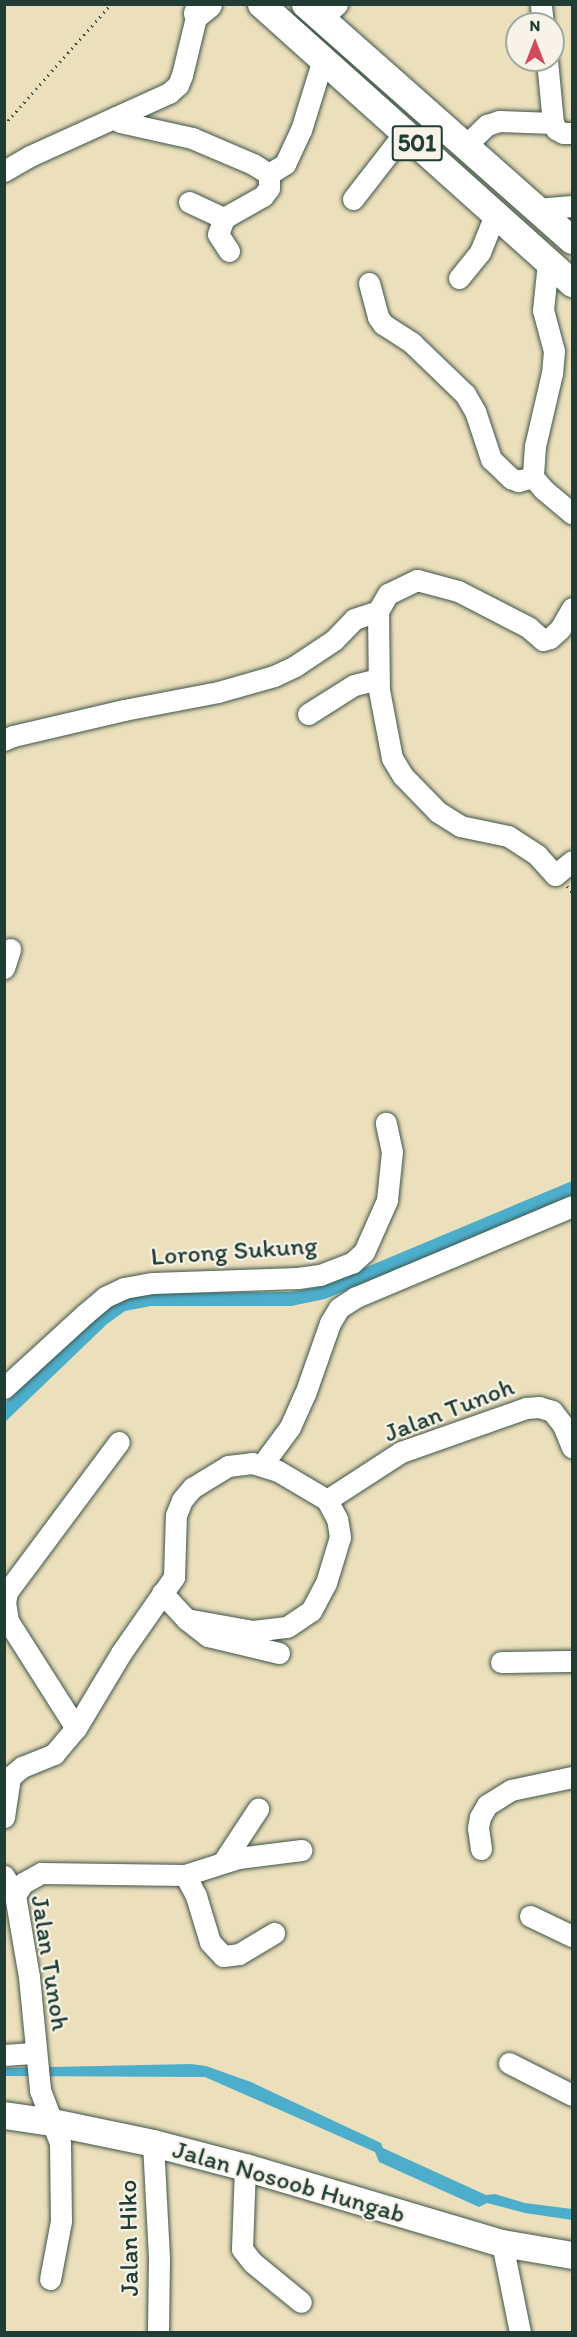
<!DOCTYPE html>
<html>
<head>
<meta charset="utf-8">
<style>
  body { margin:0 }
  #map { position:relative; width:577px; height:2337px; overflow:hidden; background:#ecdfbc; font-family:Itim,sans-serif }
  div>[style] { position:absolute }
  .water>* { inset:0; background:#4daecc }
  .path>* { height:3px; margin-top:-1.5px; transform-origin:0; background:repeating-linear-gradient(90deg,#3e5548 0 1.5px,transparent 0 6px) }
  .roads { filter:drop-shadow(0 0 2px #3e5548) drop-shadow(0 0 2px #3e5548) }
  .minor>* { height:21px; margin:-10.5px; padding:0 10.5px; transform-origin:10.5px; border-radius:10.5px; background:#fff }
  .major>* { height:27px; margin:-13.5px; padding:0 13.5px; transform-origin:13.5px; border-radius:13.5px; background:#fff }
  span { translate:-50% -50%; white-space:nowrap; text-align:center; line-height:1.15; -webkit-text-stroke:4.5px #f7f3e8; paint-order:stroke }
  .shield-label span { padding:2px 4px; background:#f7f3e8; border:2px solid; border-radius:4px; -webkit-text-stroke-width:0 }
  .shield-label { font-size:24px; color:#1f3d34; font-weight:700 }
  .street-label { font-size:26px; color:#1f3d34 }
  .frame { position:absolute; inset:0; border:6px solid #1f3d34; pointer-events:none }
  .north { position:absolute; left:505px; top:12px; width:60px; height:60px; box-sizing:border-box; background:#f7f3e8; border:2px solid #a1aaa0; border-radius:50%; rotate:0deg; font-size:16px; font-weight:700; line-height:24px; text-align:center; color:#1f3d34 }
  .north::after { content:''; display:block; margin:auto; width:21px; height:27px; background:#d1495b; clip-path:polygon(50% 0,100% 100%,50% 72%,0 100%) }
</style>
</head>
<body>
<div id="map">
  <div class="water">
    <div style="clip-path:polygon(572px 1181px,572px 1197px,325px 1299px,291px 1306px,151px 1306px,125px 1311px,107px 1324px,5px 1422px,5px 1403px,97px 1316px,121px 1298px,152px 1293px,290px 1292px,319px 1287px)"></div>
    <div style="clip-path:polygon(191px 2064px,206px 2066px,251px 2082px,381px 2143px,383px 2148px,486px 2195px,495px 2194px,525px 2203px,572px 2209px,572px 2220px,525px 2213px,487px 2203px,479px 2207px,379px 2162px,375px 2152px,205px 2077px,5px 2076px,4px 2068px)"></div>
  </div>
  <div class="path">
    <div style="left:4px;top:125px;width:162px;rotate:-48.5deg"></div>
    <div style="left:567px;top:886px;width:8px;rotate:50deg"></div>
  </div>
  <div class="roads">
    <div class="minor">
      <div style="left:541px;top:6px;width:18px;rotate:84deg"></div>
      <div style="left:321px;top:19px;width:22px;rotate:-43deg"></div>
      <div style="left:547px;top:60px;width:63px;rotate:84.6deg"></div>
      <div style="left:116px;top:117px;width:6px;rotate:51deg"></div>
      <div style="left:120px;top:122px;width:74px;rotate:12.5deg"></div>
      <div style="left:192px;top:138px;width:66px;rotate:23.1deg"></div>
      <div style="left:253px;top:164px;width:19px;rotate:32deg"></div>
      <div style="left:269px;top:174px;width:19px;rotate:-32deg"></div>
      <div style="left:285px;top:164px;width:38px;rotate:-65deg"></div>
      <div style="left:301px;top:130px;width:74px;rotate:-72.8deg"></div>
      <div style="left:466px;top:145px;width:29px;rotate:-44deg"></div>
      <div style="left:487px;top:125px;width:13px;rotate:-18deg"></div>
      <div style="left:499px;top:121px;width:54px;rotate:2.1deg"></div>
      <div style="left:553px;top:123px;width:7px;rotate:63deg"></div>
      <div style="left:556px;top:129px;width:8px;rotate:30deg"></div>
      <div style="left:563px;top:133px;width:9px"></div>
      <div style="left:4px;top:171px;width:30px;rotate:-30deg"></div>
      <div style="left:30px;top:156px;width:153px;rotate:-24.4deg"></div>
      <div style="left:169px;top:93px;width:12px;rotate:-42deg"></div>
      <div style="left:178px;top:85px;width:11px;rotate:-68deg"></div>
      <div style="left:182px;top:75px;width:64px;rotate:-76.4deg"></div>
      <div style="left:353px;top:199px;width:85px;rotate:-52.2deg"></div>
      <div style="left:189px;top:202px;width:38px;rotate:25deg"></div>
      <div style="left:537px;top:209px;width:35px;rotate:-5deg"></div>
      <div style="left:229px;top:251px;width:20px;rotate:-123deg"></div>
      <div style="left:218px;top:234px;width:17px;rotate:-69deg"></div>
      <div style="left:224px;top:218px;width:45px;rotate:-29.4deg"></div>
      <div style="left:263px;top:196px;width:10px;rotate:-53deg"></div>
      <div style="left:269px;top:188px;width:14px;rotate:-90deg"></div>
      <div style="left:548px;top:262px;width:48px;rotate:95.9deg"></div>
      <div style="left:543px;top:310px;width:42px;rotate:75deg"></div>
      <div style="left:554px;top:351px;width:22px;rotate:95deg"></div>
      <div style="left:552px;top:373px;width:75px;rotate:103.1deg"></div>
      <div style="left:535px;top:446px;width:31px;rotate:94deg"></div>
      <div style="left:533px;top:477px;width:16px;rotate:50deg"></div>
      <div style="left:543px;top:489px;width:38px;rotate:40deg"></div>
      <div style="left:459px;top:278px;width:33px;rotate:-51deg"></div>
      <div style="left:480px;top:252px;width:40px;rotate:-68deg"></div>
      <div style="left:369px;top:283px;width:35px;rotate:75deg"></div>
      <div style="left:378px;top:317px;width:9px;rotate:54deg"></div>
      <div style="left:383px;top:324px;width:35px;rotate:33deg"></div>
      <div style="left:412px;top:343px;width:74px;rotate:43.9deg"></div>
      <div style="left:465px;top:394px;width:20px;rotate:60deg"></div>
      <div style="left:475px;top:411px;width:51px;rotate:71.6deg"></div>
      <div style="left:491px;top:459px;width:28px;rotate:44deg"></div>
      <div style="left:511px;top:478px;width:8px;rotate:23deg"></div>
      <div style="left:518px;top:481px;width:16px;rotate:-15deg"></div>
      <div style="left:378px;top:611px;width:79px;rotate:89.3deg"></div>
      <div style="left:379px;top:690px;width:69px;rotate:79.2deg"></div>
      <div style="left:392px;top:758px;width:21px;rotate:59deg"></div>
      <div style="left:403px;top:776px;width:50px;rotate:45.8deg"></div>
      <div style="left:438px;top:812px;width:26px;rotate:32deg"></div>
      <div style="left:460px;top:826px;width:49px;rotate:11.8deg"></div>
      <div style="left:508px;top:836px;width:35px;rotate:33deg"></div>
      <div style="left:537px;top:855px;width:27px;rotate:48deg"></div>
      <div style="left:555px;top:875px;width:22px;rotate:-39deg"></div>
      <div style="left:308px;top:714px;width:54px;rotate:-32.2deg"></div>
      <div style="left:354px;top:685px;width:25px;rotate:-14deg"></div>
      <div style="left:4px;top:740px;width:10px;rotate:-24deg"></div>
      <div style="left:13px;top:736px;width:114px;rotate:-13.2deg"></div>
      <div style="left:124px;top:710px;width:96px;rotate:-10.8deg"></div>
      <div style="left:218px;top:692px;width:58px;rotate:-15.9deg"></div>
      <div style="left:274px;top:676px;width:23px;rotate:-25deg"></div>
      <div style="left:295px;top:666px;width:47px;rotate:-33.7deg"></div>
      <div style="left:334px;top:640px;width:29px;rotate:-46deg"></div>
      <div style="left:354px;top:619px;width:25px;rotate:-18deg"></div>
      <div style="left:378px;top:611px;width:20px;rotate:-60deg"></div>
      <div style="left:388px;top:594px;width:32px;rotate:-26deg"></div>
      <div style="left:417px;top:580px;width:42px;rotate:15deg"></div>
      <div style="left:458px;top:591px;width:79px;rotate:27.2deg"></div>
      <div style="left:528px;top:627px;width:20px;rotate:41deg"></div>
      <div style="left:543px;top:640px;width:7px;rotate:-16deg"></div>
      <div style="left:550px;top:638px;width:13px;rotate:-42deg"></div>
      <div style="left:560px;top:629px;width:24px;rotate:-60deg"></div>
      <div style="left:4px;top:968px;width:20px;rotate:-72deg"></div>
      <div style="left:4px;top:1388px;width:110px;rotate:-42.4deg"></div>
      <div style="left:85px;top:1314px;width:26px;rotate:-40deg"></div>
      <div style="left:105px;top:1297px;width:21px;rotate:-25deg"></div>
      <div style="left:124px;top:1288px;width:29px;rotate:-10deg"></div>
      <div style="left:153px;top:1283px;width:145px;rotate:-2deg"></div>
      <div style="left:298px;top:1278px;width:22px;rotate:-8deg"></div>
      <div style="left:320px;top:1275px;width:34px;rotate:-21deg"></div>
      <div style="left:352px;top:1263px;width:16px;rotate:-43deg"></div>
      <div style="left:364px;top:1252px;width:57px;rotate:-66.1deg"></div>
      <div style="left:387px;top:1200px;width:48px;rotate:-84.1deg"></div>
      <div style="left:392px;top:1152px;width:30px;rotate:-102deg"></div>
      <div style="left:262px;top:1465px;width:47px;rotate:-53.6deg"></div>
      <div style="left:290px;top:1427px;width:36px;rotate:-66deg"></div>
      <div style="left:305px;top:1394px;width:75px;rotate:-70.6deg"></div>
      <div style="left:330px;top:1323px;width:17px;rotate:-59deg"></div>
      <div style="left:339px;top:1308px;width:20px;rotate:-33deg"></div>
      <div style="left:356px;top:1297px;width:234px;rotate:-22.8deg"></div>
      <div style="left:162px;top:1593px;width:35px;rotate:47deg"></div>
      <div style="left:186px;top:1619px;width:28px;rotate:38deg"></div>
      <div style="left:208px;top:1636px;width:73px;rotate:13.5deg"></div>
      <div style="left:186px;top:1619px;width:68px;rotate:10.2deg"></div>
      <div style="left:253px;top:1631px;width:34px;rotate:-7deg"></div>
      <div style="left:287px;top:1627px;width:29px;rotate:-34deg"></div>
      <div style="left:311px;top:1611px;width:32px;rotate:-62deg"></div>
      <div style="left:326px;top:1583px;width:48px;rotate:-73.1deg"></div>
      <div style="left:340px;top:1537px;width:18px;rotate:-99deg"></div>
      <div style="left:337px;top:1519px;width:21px;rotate:-118deg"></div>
      <div style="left:501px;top:1662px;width:71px;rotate:-0.8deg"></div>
      <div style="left:76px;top:1728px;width:127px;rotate:-122.4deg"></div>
      <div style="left:8px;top:1621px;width:18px;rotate:-99deg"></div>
      <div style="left:5px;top:1603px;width:11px;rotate:-80deg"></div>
      <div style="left:7px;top:1592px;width:187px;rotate:-53.3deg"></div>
      <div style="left:4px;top:1817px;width:40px;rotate:-81.5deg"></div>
      <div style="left:10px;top:1777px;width:16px;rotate:-40deg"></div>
      <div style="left:22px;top:1767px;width:35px;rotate:-22deg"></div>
      <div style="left:54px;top:1754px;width:34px;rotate:-50deg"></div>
      <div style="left:76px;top:1728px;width:87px;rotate:-59deg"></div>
      <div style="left:121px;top:1653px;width:93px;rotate:-55.1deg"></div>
      <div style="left:174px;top:1577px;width:62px;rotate:-88.2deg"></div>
      <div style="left:176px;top:1515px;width:16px;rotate:-68deg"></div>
      <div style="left:182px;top:1500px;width:16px;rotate:-50deg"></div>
      <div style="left:192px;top:1488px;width:42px;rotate:-31.4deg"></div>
      <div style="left:228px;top:1466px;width:24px;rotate:-7deg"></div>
      <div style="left:252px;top:1463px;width:27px;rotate:17deg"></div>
      <div style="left:278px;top:1471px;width:57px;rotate:30.6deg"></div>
      <div style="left:327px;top:1500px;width:88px;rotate:-33deg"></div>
      <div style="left:401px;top:1452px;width:133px;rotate:-19.4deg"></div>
      <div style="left:526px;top:1408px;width:13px;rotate:-4deg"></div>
      <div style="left:539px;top:1407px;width:14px;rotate:17deg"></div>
      <div style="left:552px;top:1411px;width:18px;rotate:52deg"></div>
      <div style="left:563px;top:1425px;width:24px;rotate:68deg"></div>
      <div style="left:481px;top:1849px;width:21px;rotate:-98deg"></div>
      <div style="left:478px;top:1828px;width:11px;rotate:-80deg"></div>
      <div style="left:480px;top:1817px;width:14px;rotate:-60deg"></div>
      <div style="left:487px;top:1805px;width:28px;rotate:-32deg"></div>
      <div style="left:511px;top:1790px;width:62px;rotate:-12deg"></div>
      <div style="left:223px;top:1862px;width:64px;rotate:-56.6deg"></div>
      <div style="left:185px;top:1875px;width:24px;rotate:62deg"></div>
      <div style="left:196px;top:1896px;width:48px;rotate:73.1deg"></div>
      <div style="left:210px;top:1942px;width:19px;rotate:47deg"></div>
      <div style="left:223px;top:1956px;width:16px;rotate:-7deg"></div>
      <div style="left:239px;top:1954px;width:41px;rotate:-31deg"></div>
      <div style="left:4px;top:1876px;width:22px;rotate:60deg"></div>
      <div style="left:15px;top:1895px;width:83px;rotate:80.3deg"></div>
      <div style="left:29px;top:1977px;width:114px;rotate:84.4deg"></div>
      <div style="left:40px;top:2090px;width:57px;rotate:69.3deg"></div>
      <div style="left:60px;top:2143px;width:78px;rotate:89.3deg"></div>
      <div style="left:61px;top:2221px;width:59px;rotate:100.7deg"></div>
      <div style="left:15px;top:1895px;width:14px;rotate:-56deg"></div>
      <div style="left:23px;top:1883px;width:21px;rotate:-29deg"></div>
      <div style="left:41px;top:1873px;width:144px;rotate:0.8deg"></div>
      <div style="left:185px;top:1875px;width:56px;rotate:-17.8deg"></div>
      <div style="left:238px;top:1858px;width:64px;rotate:-7.2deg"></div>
      <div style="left:530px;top:1916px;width:47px;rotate:25.5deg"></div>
      <div style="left:4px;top:2055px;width:32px;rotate:-4deg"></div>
      <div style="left:509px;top:2063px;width:71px;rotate:26.9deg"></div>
      <div style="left:153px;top:2143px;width:116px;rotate:87deg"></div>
      <div style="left:159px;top:2259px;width:73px;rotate:90.8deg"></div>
      <div style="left:245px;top:2167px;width:82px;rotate:92.1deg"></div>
      <div style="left:242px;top:2249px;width:16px;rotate:52deg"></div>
      <div style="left:252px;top:2262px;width:63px;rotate:39.2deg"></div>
      <div style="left:502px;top:2243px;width:91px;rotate:78.6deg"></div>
    </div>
    <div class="major">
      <div style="left:261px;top:4px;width:418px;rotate:41.9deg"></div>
      <div style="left:305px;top:4px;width:356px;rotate:41.5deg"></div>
      <div style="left:197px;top:13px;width:14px;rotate:-39deg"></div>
      <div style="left:4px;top:2115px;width:49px;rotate:8.3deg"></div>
      <div style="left:52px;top:2122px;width:103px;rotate:11.7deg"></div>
      <div style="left:153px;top:2143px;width:95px;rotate:14.6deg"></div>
      <div style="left:245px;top:2167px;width:268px;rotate:16.5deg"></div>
      <div style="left:502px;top:2243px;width:71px;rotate:9.7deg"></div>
    </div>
  </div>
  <div class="shield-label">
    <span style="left:417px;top:143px">501</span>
  </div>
  <div class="street-label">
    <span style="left:234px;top:1251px;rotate:-4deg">Lorong Sukung</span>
    <span style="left:449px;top:1410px;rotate:-21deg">Jalan Tunoh</span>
    <span style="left:50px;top:1963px;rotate:81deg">Jalan Tunoh</span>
    <span style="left:289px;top:2182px;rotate:16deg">Jalan Nosoob Hungab</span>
    <span style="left:129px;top:2238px;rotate:-91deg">Jalan Hiko</span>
  </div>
  <div class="frame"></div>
  <div class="north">N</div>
</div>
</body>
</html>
